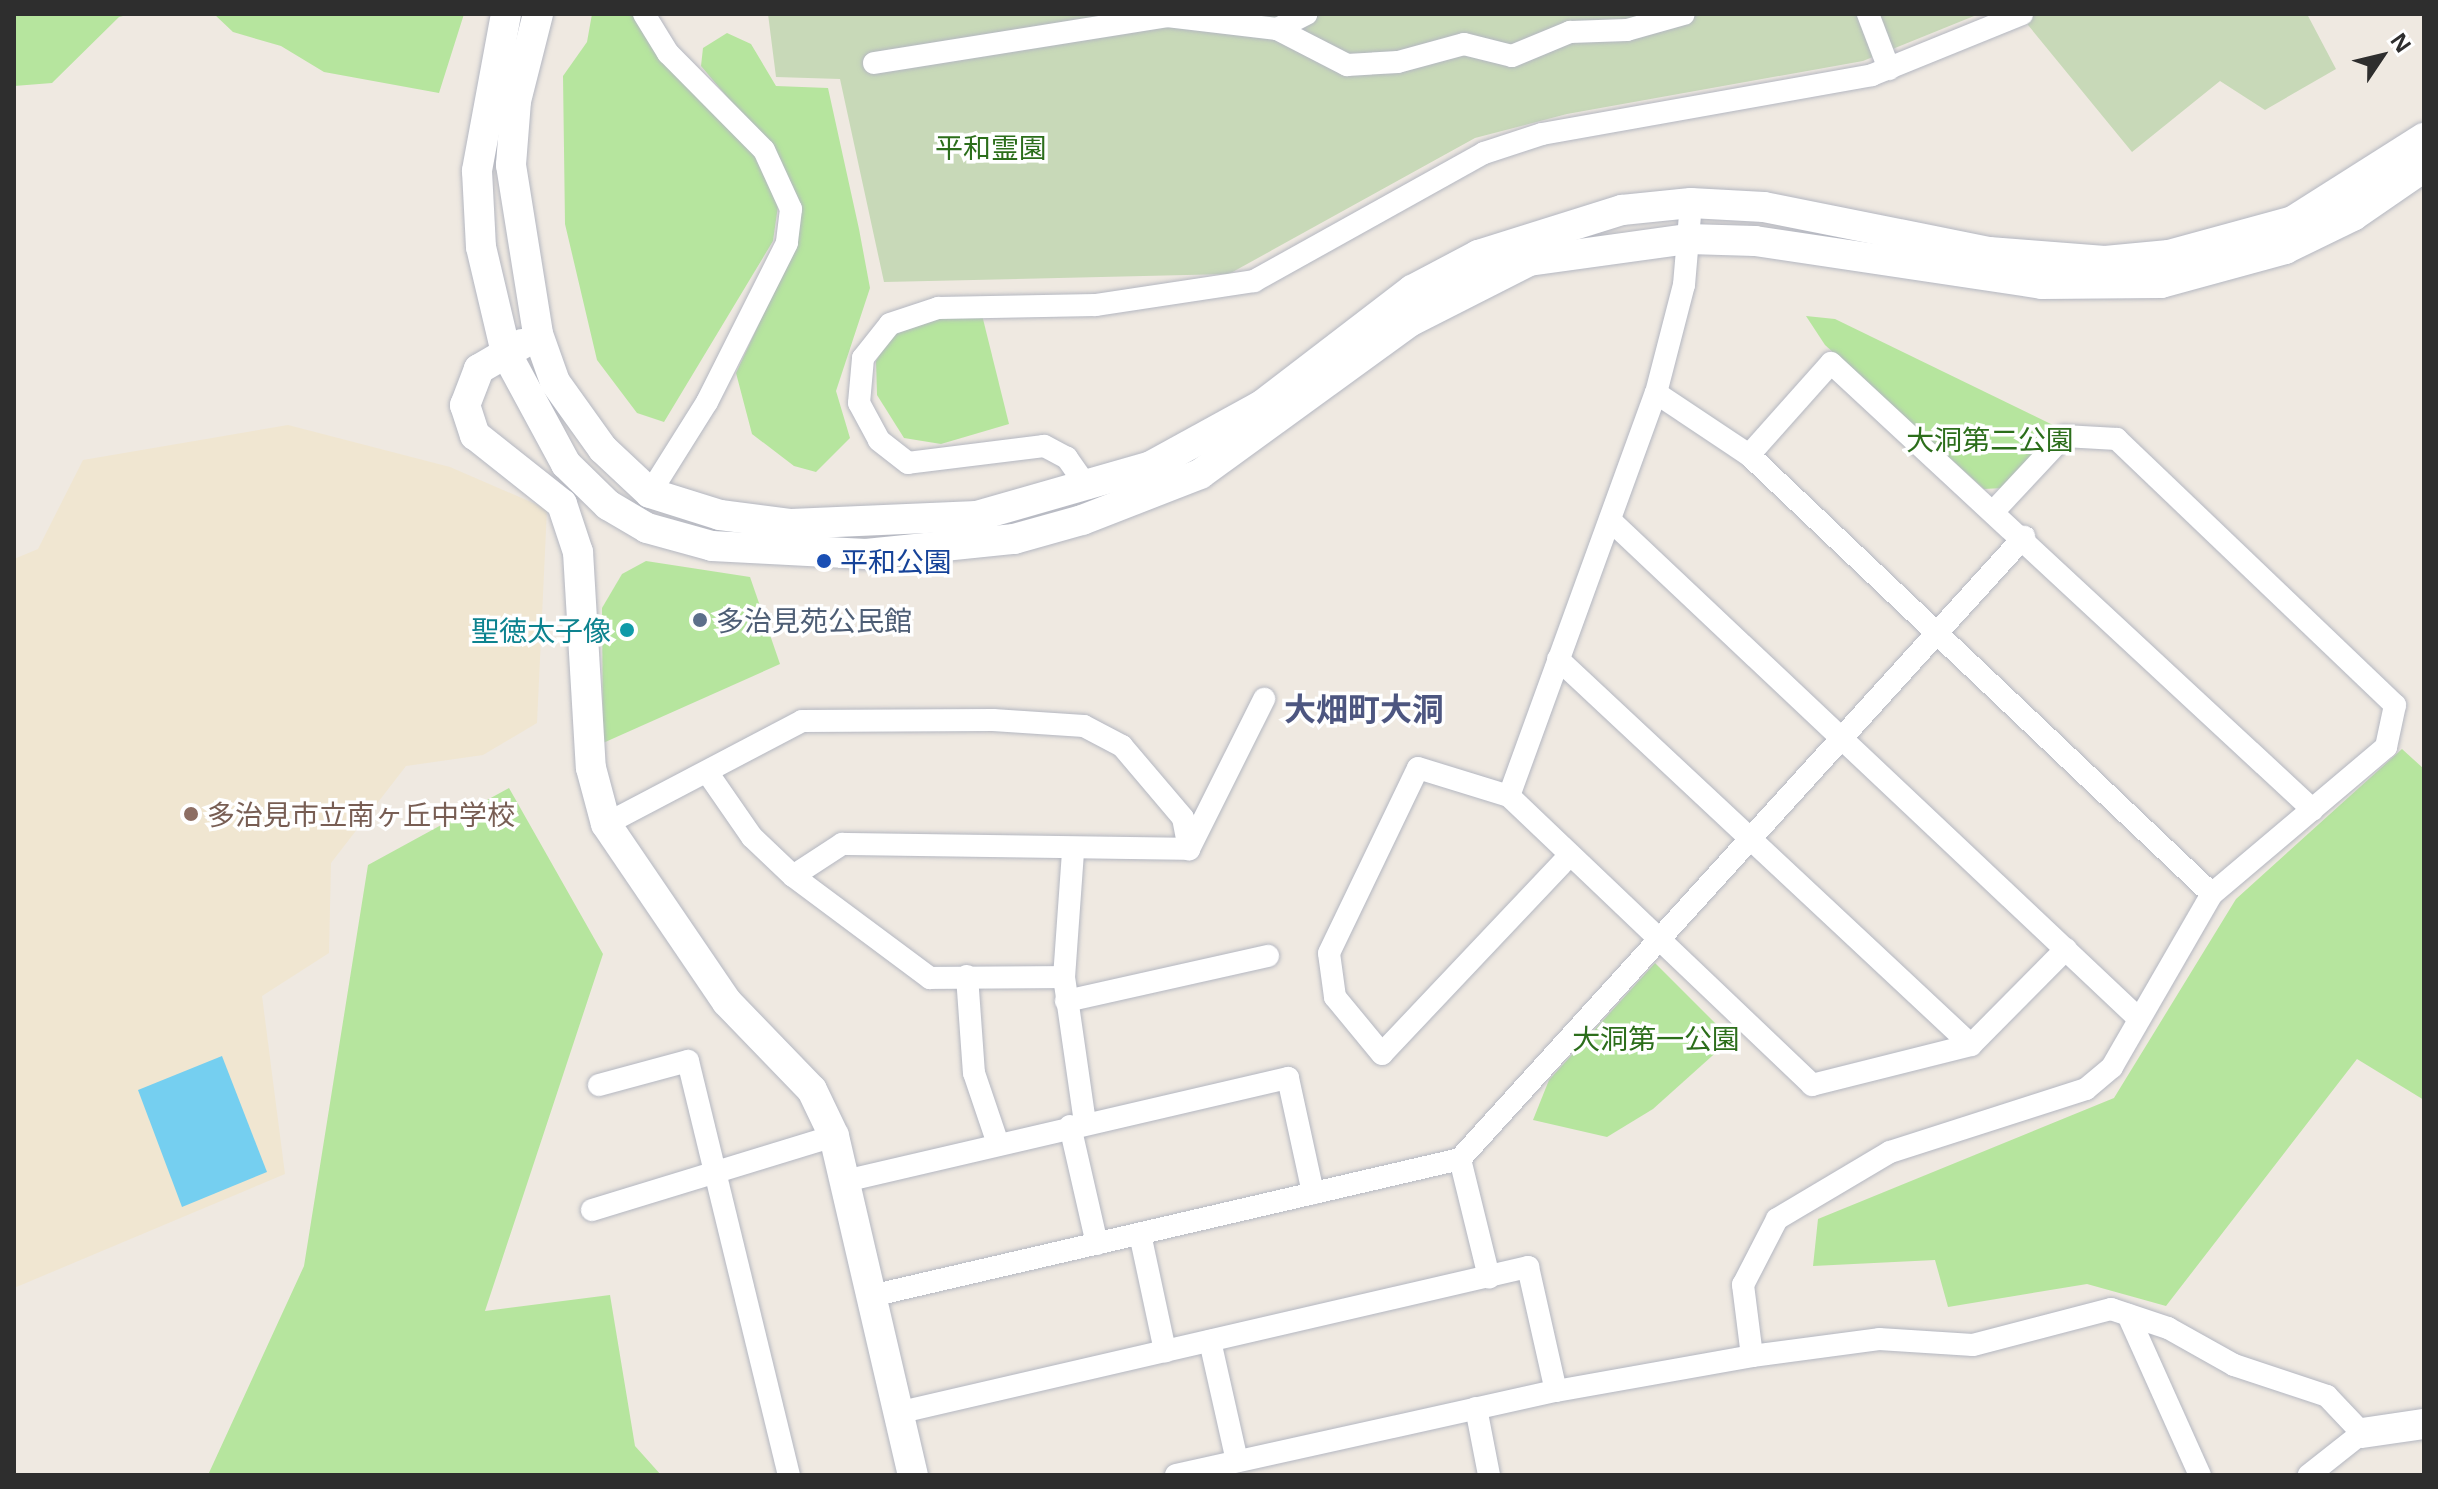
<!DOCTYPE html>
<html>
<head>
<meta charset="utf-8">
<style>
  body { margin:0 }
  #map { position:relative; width:2438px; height:1489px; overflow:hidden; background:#efe9e1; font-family:"Noto Sans","Noto Sans JP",sans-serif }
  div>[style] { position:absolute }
  .education>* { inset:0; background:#f0e6d1 }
  .green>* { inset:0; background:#b6e59e }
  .cemetery>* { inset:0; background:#c8d9b8 }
  .water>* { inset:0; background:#75cff0 }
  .roads { filter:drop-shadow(0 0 2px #b4b7c1) drop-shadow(0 0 2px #b4b7c1) }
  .street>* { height:22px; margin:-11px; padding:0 11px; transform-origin:11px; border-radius:11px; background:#fff }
  .secondary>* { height:30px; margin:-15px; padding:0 15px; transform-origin:15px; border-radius:15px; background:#fff }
  .dots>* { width:22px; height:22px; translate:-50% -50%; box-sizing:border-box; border:4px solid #fff; border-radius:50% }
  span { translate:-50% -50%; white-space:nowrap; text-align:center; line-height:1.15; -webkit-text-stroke:7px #fff; paint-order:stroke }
  .park-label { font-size:28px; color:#2c6e1b }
  .transit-label { font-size:28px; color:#164399 }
  .left { translate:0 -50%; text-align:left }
  .service-label { font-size:28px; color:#4e5e75 }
  .culture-label { font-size:28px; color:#0d838f }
  .right { translate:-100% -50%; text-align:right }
  .education-label { font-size:28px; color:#785e54 }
  .quarter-label { font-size:32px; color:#4d5680; font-weight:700 }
  .frame { position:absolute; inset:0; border:16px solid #2e2e2e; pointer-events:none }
  .north { position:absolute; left:2342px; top:16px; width:80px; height:80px; -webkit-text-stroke:6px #fff; paint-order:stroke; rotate:55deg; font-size:22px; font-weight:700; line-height:32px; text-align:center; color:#2e2e2e }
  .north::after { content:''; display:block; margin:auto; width:28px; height:36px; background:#2e2e2e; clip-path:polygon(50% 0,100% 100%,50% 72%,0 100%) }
</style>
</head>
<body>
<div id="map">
  <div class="education">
    <div style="clip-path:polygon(288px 425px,450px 467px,547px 509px,537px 723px,483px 755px,406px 766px,331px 863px,329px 953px,262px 996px,285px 1174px,14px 1288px,14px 559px,38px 549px,83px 460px)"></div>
  </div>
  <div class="green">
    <div style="clip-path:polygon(14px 14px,131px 14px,119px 17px,52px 83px,14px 86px)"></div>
    <div style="clip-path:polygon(214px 14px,464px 14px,439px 93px,324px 72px,281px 46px,233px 32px)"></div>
    <div style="clip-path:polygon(592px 14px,634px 14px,760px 161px,779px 199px,773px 241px,664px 422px,637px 413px,597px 360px,565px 224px,563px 76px,587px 42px)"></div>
    <div style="clip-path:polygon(727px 33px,751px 44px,776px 86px,828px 88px,859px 229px,870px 288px,836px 391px,850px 438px,816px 472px,794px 466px,752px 434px,736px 373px,795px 246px,777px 156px,701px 66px,703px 48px)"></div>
    <div style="clip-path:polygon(940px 314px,982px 315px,1009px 424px,941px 444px,904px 438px,877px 395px,876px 361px,893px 333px)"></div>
    <div style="clip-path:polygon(1806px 316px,1835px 319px,2057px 427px,2003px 488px,1984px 489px,1825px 345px)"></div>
    <div style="clip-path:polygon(646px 561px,750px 577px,780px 664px,603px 743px,602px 608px,622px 574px)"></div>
    <div style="clip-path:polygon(2402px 749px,2424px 769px,2424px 1100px,2357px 1059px,2166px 1306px,2087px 1284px,1948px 1307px,1935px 1260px,1813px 1266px,1818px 1219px,2114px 1098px,2236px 899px)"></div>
    <div style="clip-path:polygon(509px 788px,603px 954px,485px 1311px,610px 1295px,635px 1446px,661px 1475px,208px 1475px,304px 1266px,368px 865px)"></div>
    <div style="clip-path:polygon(1655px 963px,1731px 1039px,1653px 1109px,1607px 1137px,1533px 1120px,1549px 1080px)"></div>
  </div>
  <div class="cemetery">
    <div style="clip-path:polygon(768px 14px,1979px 14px,1863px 61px,1567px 114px,1475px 138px,1229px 274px,884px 282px,840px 79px,776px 77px)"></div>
    <div style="clip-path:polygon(2019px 14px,2307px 14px,2336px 69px,2265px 110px,2220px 81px,2132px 152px)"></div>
  </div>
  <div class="water">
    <div style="clip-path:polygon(222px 1056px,267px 1172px,182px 1207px,138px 1090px)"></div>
  </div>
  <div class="roads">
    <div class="street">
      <div style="left:644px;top:14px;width:46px;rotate:58.4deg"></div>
      <div style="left:668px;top:53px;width:136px;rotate:45.3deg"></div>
      <div style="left:764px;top:150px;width:65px;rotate:65.4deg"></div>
      <div style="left:791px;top:209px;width:34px;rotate:97deg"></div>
      <div style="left:787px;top:243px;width:178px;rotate:116.7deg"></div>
      <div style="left:707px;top:402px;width:107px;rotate:122.1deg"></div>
      <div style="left:1868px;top:14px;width:59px;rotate:69.1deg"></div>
      <div style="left:1277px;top:29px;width:79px;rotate:27.2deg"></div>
      <div style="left:1347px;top:65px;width:51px;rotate:-3.4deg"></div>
      <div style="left:1398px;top:62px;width:68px;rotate:-15.3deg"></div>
      <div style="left:1464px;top:44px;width:49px;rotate:14deg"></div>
      <div style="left:1512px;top:56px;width:63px;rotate:-22.5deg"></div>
      <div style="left:1570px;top:32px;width:57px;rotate:-2deg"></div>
      <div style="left:1627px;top:30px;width:59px;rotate:-15.7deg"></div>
      <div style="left:874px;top:63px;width:297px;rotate:-9.1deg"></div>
      <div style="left:1167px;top:16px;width:111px;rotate:6.7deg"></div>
      <div style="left:1277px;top:29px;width:33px;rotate:-27deg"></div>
      <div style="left:1656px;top:393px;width:112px;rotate:33.7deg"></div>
      <div style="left:1749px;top:455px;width:638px;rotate:43.48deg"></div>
      <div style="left:1749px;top:455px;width:123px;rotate:-48.3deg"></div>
      <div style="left:1831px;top:363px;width:657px;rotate:42.84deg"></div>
      <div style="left:1088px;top:488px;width:37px;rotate:-125deg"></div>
      <div style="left:1067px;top:458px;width:26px;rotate:-152deg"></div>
      <div style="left:1044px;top:446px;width:137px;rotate:172.9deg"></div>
      <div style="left:908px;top:463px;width:37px;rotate:-142deg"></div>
      <div style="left:879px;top:440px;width:42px;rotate:-118.4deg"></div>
      <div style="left:859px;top:403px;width:45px;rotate:-84.9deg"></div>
      <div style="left:863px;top:358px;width:43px;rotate:-51.5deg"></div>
      <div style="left:890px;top:324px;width:51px;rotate:-18.4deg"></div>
      <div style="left:938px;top:308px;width:158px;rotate:-1.1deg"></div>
      <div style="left:1096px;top:305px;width:160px;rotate:-8.6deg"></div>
      <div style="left:1254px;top:281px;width:263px;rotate:-29.1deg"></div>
      <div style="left:1484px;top:153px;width:61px;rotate:-18.1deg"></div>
      <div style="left:1542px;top:134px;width:335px;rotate:-10.1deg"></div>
      <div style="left:1872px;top:75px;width:162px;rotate:-22.1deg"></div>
      <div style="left:1610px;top:520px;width:724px;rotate:43.32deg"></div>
      <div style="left:1558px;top:659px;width:565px;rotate:43.06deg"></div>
      <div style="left:707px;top:772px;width:79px;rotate:55.3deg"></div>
      <div style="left:752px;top:837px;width:57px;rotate:43.6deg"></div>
      <div style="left:793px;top:876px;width:171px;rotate:36.7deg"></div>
      <div style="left:930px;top:978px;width:134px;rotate:-0.4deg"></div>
      <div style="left:1509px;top:796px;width:429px;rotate:-70deg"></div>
      <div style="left:1656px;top:393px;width:112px;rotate:-75.5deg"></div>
      <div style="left:1684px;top:285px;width:82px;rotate:-85.1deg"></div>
      <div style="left:606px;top:824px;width:221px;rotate:-27.7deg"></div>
      <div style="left:802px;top:721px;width:191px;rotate:-0.3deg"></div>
      <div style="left:993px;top:720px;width:91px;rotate:3.8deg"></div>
      <div style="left:1084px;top:726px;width:43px;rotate:27.8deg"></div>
      <div style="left:1122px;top:746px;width:94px;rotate:49.7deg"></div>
      <div style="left:1183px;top:818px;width:32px;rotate:79deg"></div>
      <div style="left:1073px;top:852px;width:125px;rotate:94.1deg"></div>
      <div style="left:1064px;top:977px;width:148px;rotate:81.8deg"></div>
      <div style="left:1569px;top:856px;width:272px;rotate:133.4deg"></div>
      <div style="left:1382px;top:1054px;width:74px;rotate:-129.5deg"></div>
      <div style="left:1335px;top:997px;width:44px;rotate:-97.8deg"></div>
      <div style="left:1329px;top:953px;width:205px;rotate:-64.3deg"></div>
      <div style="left:1418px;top:768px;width:95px;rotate:17.1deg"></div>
      <div style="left:1509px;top:796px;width:419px;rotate:43.6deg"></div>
      <div style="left:1812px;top:1085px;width:164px;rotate:-14.1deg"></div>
      <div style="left:1971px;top:1045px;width:135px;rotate:-45.3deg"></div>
      <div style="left:793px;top:876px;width:59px;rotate:-33.1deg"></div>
      <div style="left:842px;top:844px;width:347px;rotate:0.8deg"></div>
      <div style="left:1189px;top:849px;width:168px;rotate:-63.4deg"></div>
      <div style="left:967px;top:976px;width:97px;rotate:85.9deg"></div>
      <div style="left:974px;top:1073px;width:75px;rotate:71.3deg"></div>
      <div style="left:1066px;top:1001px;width:207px;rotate:-12.6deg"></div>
      <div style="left:599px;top:1085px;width:92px;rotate:-15.1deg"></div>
      <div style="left:688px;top:1061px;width:426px;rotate:76.3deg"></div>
      <div style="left:1070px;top:1126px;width:121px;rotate:77.1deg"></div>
      <div style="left:1460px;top:1159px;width:122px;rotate:76.2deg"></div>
      <div style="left:845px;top:1181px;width:455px;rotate:-13.1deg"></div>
      <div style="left:1288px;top:1078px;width:118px;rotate:77.7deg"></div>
      <div style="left:592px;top:1210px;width:253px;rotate:-17deg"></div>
      <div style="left:1140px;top:1234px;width:120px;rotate:77.9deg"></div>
      <div style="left:871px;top:1296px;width:605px;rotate:-13.09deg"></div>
      <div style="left:1460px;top:1159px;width:840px;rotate:-47.8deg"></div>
      <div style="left:2128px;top:1315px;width:175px;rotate:65.8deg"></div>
      <div style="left:1210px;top:1341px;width:123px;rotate:77.3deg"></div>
      <div style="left:1752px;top:1356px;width:72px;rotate:-97.2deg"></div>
      <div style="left:1743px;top:1285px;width:74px;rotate:-62.7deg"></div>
      <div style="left:1777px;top:1219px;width:131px;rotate:-30.7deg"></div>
      <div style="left:1890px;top:1152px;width:206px;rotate:-17.8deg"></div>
      <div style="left:2086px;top:1089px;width:34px;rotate:-40deg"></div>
      <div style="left:2112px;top:1067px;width:200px;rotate:-60deg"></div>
      <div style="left:2212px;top:894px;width:228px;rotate:-40.2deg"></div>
      <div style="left:2386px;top:747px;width:43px;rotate:-77.9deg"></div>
      <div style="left:2395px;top:705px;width:385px;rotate:-136.3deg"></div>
      <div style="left:2117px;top:439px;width:53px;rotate:-176.8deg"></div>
      <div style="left:2064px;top:436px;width:101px;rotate:133deg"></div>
      <div style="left:1476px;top:1408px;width:68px;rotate:79deg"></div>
      <div style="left:897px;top:1413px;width:648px;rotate:-13.03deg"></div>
      <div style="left:1528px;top:1267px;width:127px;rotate:77.3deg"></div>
      <div style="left:1176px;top:1475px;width:389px;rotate:-12.5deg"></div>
      <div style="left:1556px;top:1391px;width:199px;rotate:-10.1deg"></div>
      <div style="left:1752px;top:1356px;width:128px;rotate:-7.6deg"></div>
      <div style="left:1879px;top:1339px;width:94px;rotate:3.7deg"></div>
      <div style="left:1973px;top:1345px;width:143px;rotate:-14.6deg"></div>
      <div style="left:2111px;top:1309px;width:60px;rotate:18.4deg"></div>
      <div style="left:2168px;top:1328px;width:76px;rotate:29.3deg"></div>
      <div style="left:2234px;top:1365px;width:98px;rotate:18.4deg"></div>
      <div style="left:2327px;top:1396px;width:51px;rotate:46.6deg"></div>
      <div style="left:2362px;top:1433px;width:68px;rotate:141.6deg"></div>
    </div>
    <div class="secondary">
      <div style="left:506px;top:14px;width:160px;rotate:100.5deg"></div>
      <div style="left:477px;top:171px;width:76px;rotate:87deg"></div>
      <div style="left:481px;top:247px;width:109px;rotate:76.7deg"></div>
      <div style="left:506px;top:353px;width:126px;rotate:61.6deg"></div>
      <div style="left:566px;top:464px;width:59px;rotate:44.3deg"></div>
      <div style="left:608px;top:505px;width:45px;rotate:30.5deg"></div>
      <div style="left:647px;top:528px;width:67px;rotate:15.5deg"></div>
      <div style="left:712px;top:546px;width:154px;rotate:3deg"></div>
      <div style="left:866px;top:554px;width:149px;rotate:-5.8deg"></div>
      <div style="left:1014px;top:539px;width:71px;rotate:-15.6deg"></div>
      <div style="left:1082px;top:520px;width:127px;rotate:-21.3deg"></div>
      <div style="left:1200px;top:474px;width:258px;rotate:-36deg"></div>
      <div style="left:1409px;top:322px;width:135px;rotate:-26.9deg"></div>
      <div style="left:1529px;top:261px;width:161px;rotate:-7.9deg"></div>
      <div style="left:1688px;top:239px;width:67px;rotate:1.7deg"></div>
      <div style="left:1755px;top:241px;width:290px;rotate:8.5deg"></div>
      <div style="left:2042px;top:284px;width:119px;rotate:-0.5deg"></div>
      <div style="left:2161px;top:283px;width:129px;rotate:-15.3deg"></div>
      <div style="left:2285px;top:249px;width:76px;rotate:-25.9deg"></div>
      <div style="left:2353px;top:216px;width:86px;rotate:-34.6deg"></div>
      <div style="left:538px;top:14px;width:90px;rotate:104.2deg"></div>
      <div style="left:516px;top:101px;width:64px;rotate:94.5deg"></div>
      <div style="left:511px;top:165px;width:171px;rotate:80.9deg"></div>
      <div style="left:538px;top:334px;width:51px;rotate:70.5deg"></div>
      <div style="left:555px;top:382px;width:82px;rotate:54.4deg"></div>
      <div style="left:603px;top:449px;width:64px;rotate:43.1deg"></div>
      <div style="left:650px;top:493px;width:73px;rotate:17.4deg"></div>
      <div style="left:720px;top:515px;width:72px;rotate:7.2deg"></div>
      <div style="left:791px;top:524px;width:186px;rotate:-2.5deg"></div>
      <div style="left:977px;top:516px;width:181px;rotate:-16deg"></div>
      <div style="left:1151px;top:466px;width:127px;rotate:-28.8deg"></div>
      <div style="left:1262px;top:405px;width:189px;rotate:-37.5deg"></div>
      <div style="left:1412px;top:290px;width:75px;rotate:-27.9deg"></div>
      <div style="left:1478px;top:255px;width:151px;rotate:-17.4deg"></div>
      <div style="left:1622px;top:210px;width:69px;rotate:-5.8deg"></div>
      <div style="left:1691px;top:203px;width:73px;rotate:3.1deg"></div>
      <div style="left:1764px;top:207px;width:229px;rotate:11.3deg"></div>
      <div style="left:1989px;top:252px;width:116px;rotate:4.4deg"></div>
      <div style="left:2105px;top:261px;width:64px;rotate:-5.4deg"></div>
      <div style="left:2169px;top:255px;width:129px;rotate:-15.3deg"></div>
      <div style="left:2293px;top:221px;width:155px;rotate:-32.4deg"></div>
      <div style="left:522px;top:344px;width:50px;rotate:149.8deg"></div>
      <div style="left:479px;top:369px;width:39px;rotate:111deg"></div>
      <div style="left:465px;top:405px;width:32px;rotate:72deg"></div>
      <div style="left:475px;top:435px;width:111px;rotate:38.4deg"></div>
      <div style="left:562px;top:504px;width:51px;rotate:71.6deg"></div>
      <div style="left:578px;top:552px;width:216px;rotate:86.6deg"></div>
      <div style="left:591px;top:768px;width:58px;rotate:75deg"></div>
      <div style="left:606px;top:824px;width:215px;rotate:55.8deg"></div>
      <div style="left:727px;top:1002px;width:122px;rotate:46deg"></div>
      <div style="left:812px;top:1090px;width:51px;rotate:64.4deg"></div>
      <div style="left:834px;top:1136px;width:348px;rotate:76.9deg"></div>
      <div style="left:2362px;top:1433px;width:63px;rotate:-8.3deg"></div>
    </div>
  </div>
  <div class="dots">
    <div style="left:824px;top:561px;background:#1a4fb4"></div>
    <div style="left:700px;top:620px;background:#5c6f8a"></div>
    <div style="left:627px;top:630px;background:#0f9aa8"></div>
    <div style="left:191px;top:814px;background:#8d6e63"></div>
  </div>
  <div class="park-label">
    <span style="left:991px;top:147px">平和霊園</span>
    <span style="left:1990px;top:439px">大洞第二公園</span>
    <span style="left:1656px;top:1038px">大洞第一公園</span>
  </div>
  <div class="transit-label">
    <span class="left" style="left:840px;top:561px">平和公園</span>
  </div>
  <div class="service-label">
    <span class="left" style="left:716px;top:620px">多治見苑公民館</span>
  </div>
  <div class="culture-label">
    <span class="right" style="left:611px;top:630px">聖徳太子像</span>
  </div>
  <div class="education-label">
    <span class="left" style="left:207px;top:814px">多治見市立南ヶ丘中学校</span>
  </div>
  <div class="quarter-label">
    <span style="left:1364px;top:709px">大畑町大洞</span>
  </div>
  <div class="frame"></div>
  <div class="north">N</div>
</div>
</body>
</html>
